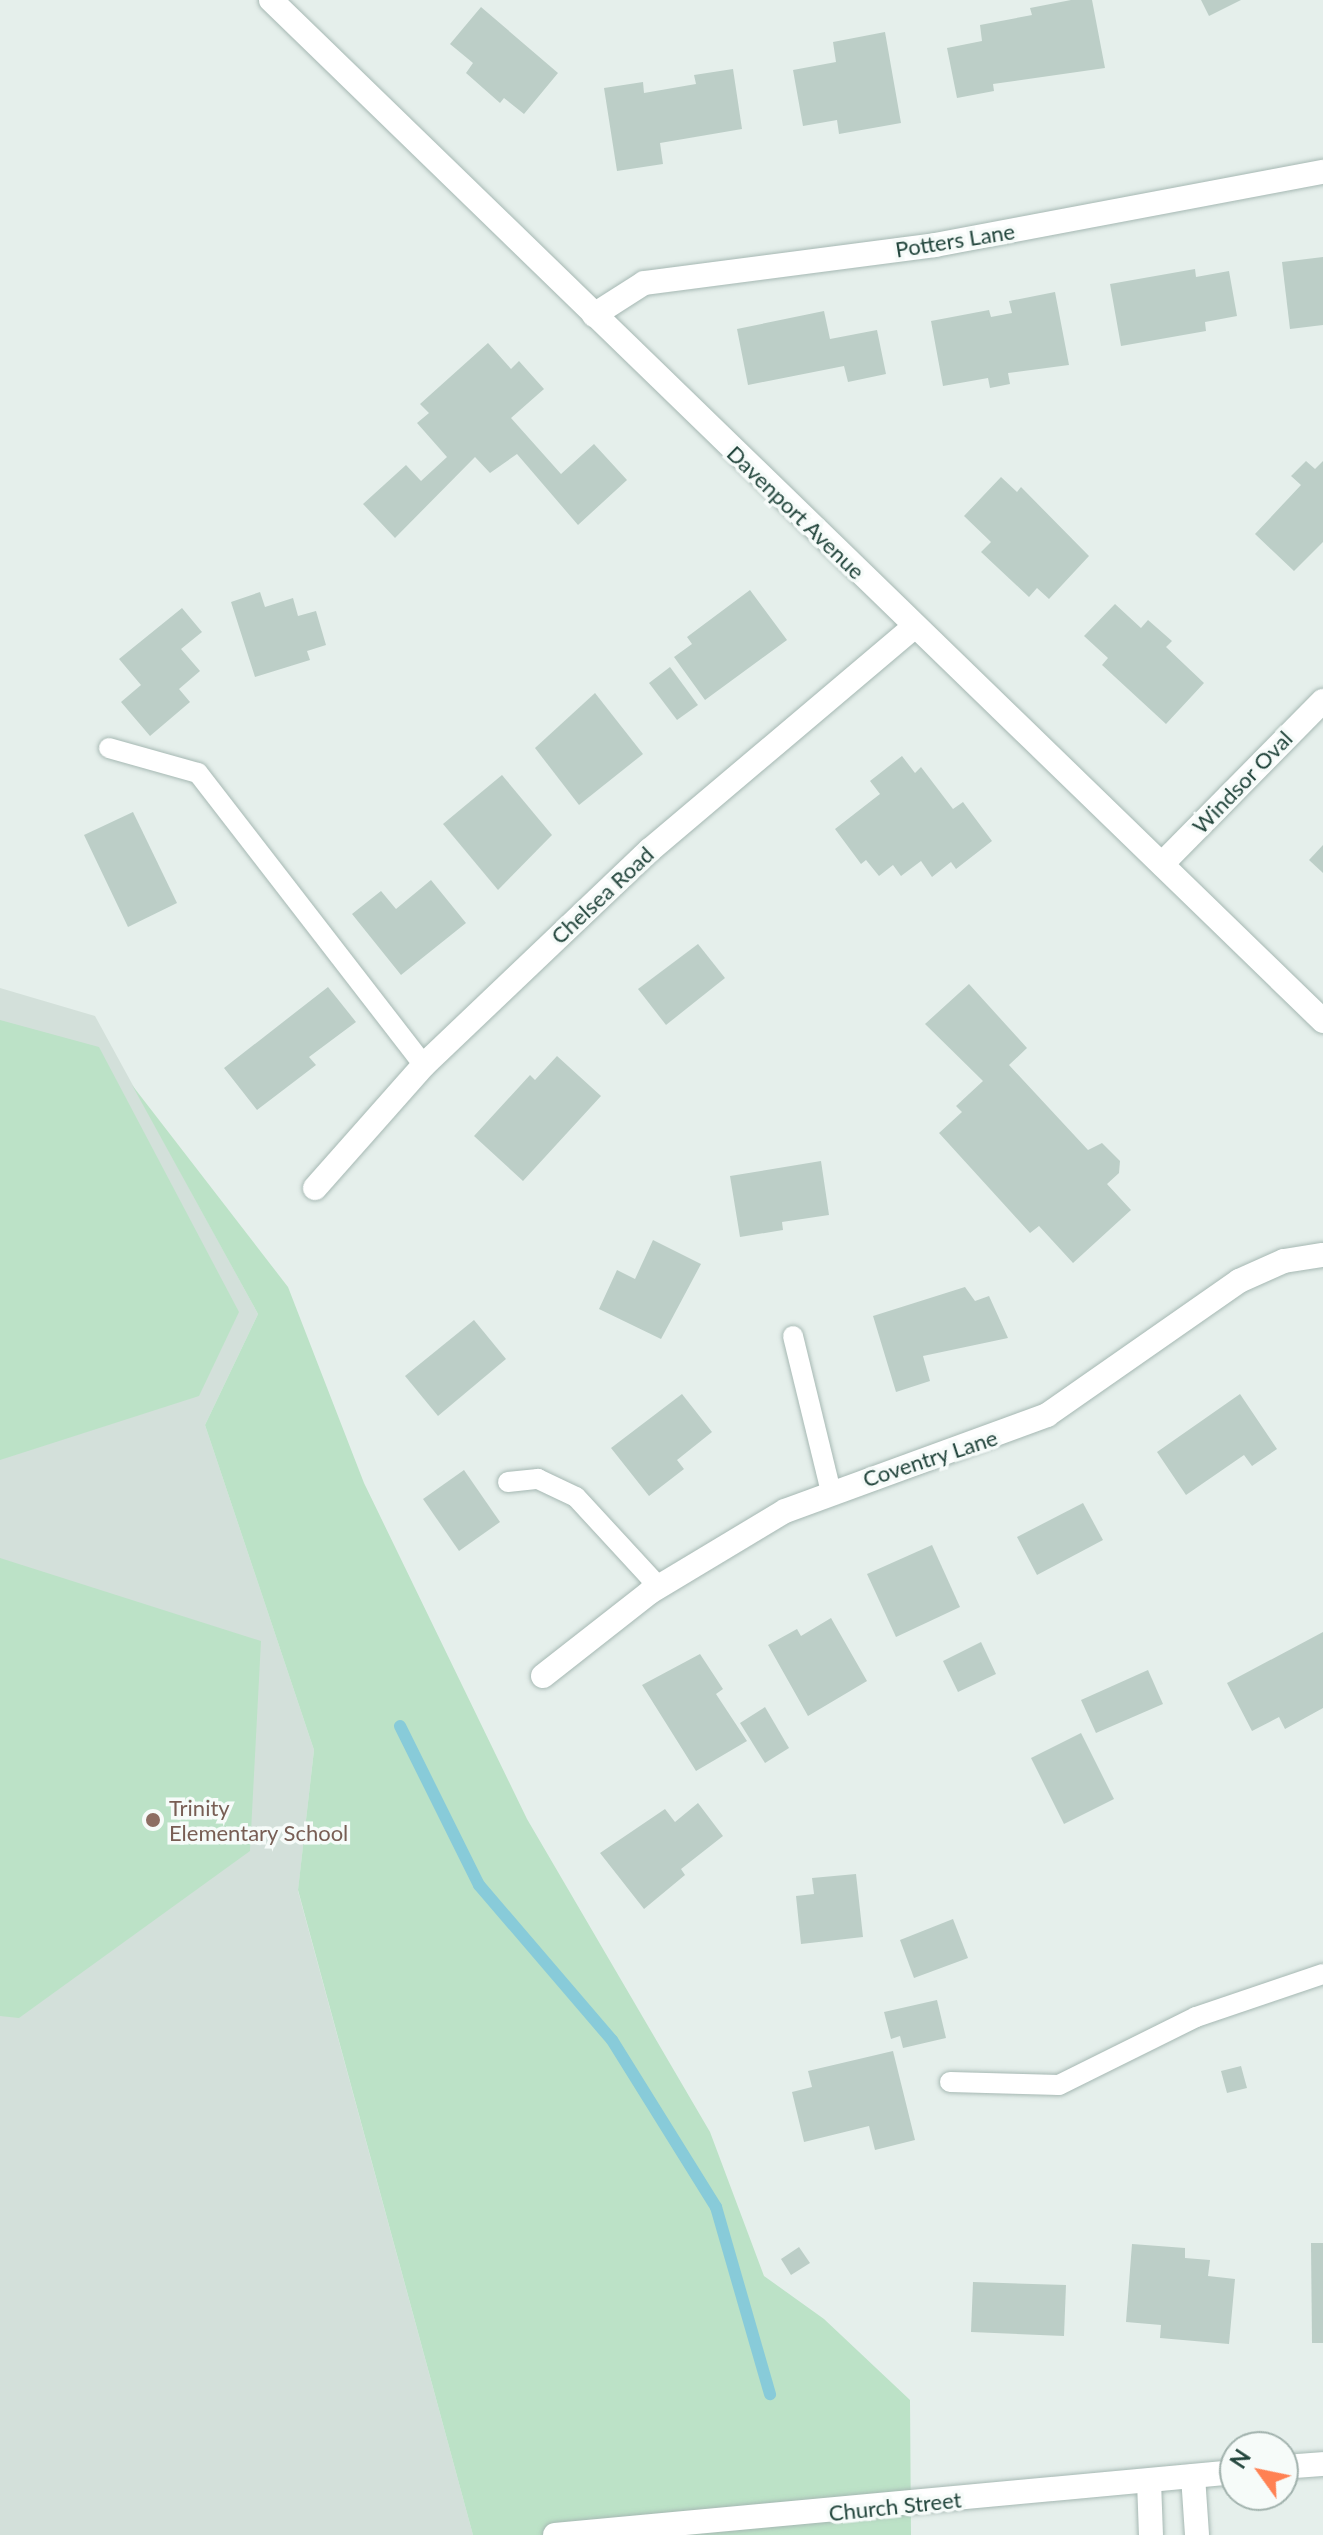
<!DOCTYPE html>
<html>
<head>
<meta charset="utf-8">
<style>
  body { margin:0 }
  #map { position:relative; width:1323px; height:2535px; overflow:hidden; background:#e5efeb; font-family:Lato,sans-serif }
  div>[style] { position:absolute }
  .built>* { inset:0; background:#d3e0da }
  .green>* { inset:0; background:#bce2c7 }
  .stream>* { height:12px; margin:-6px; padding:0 6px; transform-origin:6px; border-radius:6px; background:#88cbd9 }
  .building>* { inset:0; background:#bccec7 }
  .roads { filter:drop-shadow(0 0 2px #a6b8b3) drop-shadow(0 0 2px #a6b8b3) }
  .service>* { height:20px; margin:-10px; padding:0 10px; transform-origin:10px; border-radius:10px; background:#fff }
  .minor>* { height:24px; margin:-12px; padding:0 12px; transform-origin:12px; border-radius:12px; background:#fff }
  .tertiary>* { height:24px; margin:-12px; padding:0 12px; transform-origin:12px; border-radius:12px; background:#fff }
  .dots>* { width:22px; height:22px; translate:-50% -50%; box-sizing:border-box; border:4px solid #f6fbf9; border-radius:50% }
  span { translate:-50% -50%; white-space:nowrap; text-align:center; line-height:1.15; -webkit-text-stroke:7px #f6fbf9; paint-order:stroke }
  .street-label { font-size:22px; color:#21443b }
  .education-label { font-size:22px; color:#785e54 }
  .left { translate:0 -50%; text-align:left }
  .north { position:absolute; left:1219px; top:2431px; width:80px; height:80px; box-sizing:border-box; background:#f6fbf9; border:2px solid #a1b2ad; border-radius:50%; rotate:303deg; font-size:22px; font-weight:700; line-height:32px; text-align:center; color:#21443b }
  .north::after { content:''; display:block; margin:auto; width:28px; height:36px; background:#ff8153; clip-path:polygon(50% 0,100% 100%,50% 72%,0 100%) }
</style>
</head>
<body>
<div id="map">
  <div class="built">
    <div style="clip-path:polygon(0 988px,95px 1016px,258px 1314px,205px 1425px,314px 1750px,298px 1891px,473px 2535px,0 2535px)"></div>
  </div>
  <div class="green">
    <div style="clip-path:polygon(0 1020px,99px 1047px,239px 1312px,199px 1396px,0 1460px)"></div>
    <div style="clip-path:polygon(132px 1085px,288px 1287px,364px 1483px,527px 1819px,710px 2132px,764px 2276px,824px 2319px,910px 2400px,911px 2535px,473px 2535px,298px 1890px,314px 1750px,205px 1425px,258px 1314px)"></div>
    <div style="clip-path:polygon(0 1558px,261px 1641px,250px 1851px,19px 2018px,0 2016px)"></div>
  </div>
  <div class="stream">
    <div style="left:400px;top:1726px;width:178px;rotate:63.6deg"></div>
    <div style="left:479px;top:1885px;width:204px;rotate:49.4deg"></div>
    <div style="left:612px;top:2040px;width:197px;rotate:58.1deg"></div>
    <div style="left:716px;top:2207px;width:195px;rotate:73.9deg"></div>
  </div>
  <div class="building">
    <div style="clip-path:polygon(1071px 0,1092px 0,1105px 68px,993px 84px,994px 91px,957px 98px,947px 48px,982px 41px,980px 25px,1032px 15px,1030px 8px)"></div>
    <div style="clip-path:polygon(1201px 0,1241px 0,1209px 16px)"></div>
    <div style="clip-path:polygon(481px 7px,558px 73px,524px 114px,504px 98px,500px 103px,466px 73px,473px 63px,450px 44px)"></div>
    <div style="clip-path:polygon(885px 32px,901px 123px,839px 134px,837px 120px,803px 126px,793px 70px,836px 62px,833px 42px)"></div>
    <div style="clip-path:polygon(733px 69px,742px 129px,660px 143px,663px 164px,617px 171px,604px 88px,643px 82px,644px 93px,696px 84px,694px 75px)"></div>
    <div style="clip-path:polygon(1323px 257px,1323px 325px,1290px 329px,1282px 262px)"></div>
    <div style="clip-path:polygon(1195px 269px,1196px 277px,1229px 271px,1237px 316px,1205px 322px,1206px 331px,1121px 346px,1110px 284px)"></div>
    <div style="clip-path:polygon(1055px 292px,1069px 365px,1008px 373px,1010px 384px,990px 388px,988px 378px,943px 386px,931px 321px,989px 310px,991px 317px,1012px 313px,1009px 301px)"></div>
    <div style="clip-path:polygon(824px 311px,830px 339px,877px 330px,886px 374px,848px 382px,844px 366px,748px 385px,737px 329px)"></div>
    <div style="clip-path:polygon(488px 343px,511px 369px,519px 361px,544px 389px,511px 418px,561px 474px,594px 444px,627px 480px,578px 525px,517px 454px,490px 473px,475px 457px,395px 538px,363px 504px,406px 465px,421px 481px,447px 457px,417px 423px,429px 413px,420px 404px)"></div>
    <div style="clip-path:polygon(1306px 461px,1315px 469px,1323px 461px,1323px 542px,1294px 571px,1255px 534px,1301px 485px,1291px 476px)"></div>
    <div style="clip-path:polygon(1001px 477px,1017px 492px,1021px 487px,1089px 556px,1049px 599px,1037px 588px,1029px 597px,981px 552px,991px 542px,964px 516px)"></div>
    <div style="clip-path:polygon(750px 590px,787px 640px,705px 700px,674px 657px,692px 644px,687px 637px)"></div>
    <div style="clip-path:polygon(260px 592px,265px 607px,293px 598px,298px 616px,316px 611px,326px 645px,307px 651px,310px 660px,255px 677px,231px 602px)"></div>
    <div style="clip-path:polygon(1115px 604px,1141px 628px,1148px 620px,1172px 641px,1166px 647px,1204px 683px,1166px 724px,1102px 665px,1108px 658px,1084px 636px)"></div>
    <div style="clip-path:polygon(182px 608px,202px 632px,181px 649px,200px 671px,179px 689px,190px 702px,150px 736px,121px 702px,141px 685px,119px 659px)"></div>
    <div style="clip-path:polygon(670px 667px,698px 705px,677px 720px,649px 683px)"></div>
    <div style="clip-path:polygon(595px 693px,643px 754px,579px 805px,535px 748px)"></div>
    <div style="clip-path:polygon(902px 756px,915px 773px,921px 767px,953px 809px,963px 802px,992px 841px,956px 869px,951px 862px,932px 877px,921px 861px,901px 876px,893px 865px,879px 876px,866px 860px,861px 864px,835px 829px,880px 794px,870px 781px)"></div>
    <div style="clip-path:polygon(502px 775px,552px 835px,498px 890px,443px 824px)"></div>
    <div style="clip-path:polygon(133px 812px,177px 903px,128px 927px,84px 835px)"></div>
    <div style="clip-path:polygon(1323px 845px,1323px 873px,1309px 860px)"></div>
    <div style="clip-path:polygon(431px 880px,466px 923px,401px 975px,352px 914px,381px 891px,396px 909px)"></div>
    <div style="clip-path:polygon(698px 944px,725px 978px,666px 1025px,638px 989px)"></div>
    <div style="clip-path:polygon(969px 984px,1027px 1048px,1009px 1065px,1088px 1150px,1102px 1143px,1120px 1161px,1119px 1173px,1107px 1184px,1131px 1210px,1073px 1263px,1039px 1226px,1030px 1233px,939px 1133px,962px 1112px,956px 1106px,983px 1081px,925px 1024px)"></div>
    <div style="clip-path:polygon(328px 987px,356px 1022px,309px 1057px,316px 1065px,257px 1110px,224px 1068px)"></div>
    <div style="clip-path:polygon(557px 1056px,601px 1096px,523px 1181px,474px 1136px,530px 1075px,535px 1080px)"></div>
    <div style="clip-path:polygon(821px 1161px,829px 1215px,782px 1222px,783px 1230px,740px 1237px,730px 1176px)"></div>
    <div style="clip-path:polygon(653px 1240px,701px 1264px,661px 1339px,599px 1309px,617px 1270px,635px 1279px)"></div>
    <div style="clip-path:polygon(965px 1287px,975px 1301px,989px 1296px,1008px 1338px,923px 1356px,930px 1381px,896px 1392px,873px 1316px)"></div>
    <div style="clip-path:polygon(474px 1320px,506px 1359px,438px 1416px,405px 1376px)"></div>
    <div style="clip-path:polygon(682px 1394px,712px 1432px,677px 1460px,684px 1469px,649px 1496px,611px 1448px)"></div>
    <div style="clip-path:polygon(1240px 1394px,1277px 1449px,1252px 1466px,1244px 1455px,1186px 1495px,1157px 1452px)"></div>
    <div style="clip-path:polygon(464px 1470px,500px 1522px,459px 1551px,423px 1499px)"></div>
    <div style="clip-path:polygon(1083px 1503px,1103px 1540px,1037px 1575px,1017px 1537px)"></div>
    <div style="clip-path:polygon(932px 1545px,960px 1607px,896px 1637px,867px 1574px)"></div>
    <div style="clip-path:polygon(831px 1618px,867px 1681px,808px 1716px,768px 1645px,797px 1629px,801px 1636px)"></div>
    <div style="clip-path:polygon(1323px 1632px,1323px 1708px,1285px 1729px,1279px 1717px,1252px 1731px,1227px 1683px)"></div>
    <div style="clip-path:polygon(981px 1642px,996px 1674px,958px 1692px,943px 1661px)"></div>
    <div style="clip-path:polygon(700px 1654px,723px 1689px,716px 1694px,747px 1741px,696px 1771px,642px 1685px)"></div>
    <div style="clip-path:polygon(1148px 1670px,1163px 1704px,1096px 1733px,1081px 1700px)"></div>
    <div style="clip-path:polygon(765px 1707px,789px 1748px,765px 1763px,740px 1723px)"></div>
    <div style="clip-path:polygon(1081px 1733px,1114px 1799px,1064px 1824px,1031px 1758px)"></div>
    <div style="clip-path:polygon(698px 1803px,723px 1836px,681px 1869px,685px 1875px,644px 1909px,600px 1853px,665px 1809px,675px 1822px)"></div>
    <div style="clip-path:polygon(856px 1874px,863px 1937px,801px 1944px,796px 1896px,814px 1894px,812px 1878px)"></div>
    <div style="clip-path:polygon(953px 1919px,968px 1958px,914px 1978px,900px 1940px)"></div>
    <div style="clip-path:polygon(937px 2000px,946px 2038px,903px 2048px,900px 2036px,891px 2039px,884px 2012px)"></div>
    <div style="clip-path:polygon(893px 2051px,915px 2140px,875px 2150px,869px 2126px,804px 2142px,792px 2092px,812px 2087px,808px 2071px)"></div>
    <div style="clip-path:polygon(1241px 2066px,1247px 2088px,1227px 2093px,1221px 2071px)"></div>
    <div style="clip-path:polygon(1311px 2243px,1323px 2243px,1323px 2343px,1312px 2343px)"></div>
    <div style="clip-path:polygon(1132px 2244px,1185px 2248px,1185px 2258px,1210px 2260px,1208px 2276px,1235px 2279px,1229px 2344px,1160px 2338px,1161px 2325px,1126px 2322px)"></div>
    <div style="clip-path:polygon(799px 2247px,810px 2263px,791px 2275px,781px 2259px)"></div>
    <div style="clip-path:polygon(973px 2282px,1066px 2285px,1064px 2336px,971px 2332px)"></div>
  </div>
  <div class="roads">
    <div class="service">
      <div style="left:109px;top:748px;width:92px;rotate:15.7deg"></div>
      <div style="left:198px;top:773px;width:369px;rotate:52.3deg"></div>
      <div style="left:793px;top:1336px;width:161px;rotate:76.3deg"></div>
      <div style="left:508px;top:1482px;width:30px;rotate:-6deg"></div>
      <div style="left:538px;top:1479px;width:42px;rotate:25.3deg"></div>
      <div style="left:576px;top:1497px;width:122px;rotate:47.3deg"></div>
      <div style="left:950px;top:2082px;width:109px;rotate:1.6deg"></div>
      <div style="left:1059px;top:2085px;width:153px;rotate:-26.4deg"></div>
      <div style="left:1196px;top:2017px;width:134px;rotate:-18.7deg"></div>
    </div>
    <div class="minor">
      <div style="left:594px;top:315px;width:59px;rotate:-32.6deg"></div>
      <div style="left:644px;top:283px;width:293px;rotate:-7.4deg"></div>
      <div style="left:935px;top:245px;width:395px;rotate:-10.7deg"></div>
      <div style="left:1162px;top:864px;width:229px;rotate:-45.4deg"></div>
      <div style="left:315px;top:1188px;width:164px;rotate:-48.5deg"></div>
      <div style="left:424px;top:1065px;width:312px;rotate:-43.6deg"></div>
      <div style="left:650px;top:850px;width:346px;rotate:-40.2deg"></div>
      <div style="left:543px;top:1676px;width:136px;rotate:-38.1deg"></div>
      <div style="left:650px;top:1592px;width:157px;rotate:-31deg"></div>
      <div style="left:785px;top:1511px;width:279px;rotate:-20.1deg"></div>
      <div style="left:1047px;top:1415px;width:234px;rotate:-34.9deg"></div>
      <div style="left:1239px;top:1281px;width:49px;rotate:-24deg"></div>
      <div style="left:1284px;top:1261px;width:39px;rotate:-9deg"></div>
      <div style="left:1193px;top:2476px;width:59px;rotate:86.1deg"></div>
      <div style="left:1149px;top:2481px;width:54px;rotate:87.9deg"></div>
    </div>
    <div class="tertiary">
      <div style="left:271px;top:0;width:1466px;rotate:44.14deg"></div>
      <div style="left:1283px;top:2467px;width:40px;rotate:-4.3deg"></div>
      <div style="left:555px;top:2535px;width:683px;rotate:-5.29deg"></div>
    </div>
  </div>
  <div class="dots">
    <div style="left:153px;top:1820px;background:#8d6e63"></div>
  </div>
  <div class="street-label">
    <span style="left:955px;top:240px;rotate:-9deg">Potters Lane</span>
    <span style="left:796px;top:512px;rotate:44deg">Davenport Avenue</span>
    <span style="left:1242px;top:782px;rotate:-46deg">Windsor Oval</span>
    <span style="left:602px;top:895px;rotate:-43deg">Chelsea Road</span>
    <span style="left:930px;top:1458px;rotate:-18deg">Coventry Lane</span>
    <span style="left:895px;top:2506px;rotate:-6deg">Church Street</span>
  </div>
  <div class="education-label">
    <span class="left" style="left:169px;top:1820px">Trinity<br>Elementary School</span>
  </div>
  <div class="north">N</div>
</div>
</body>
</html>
